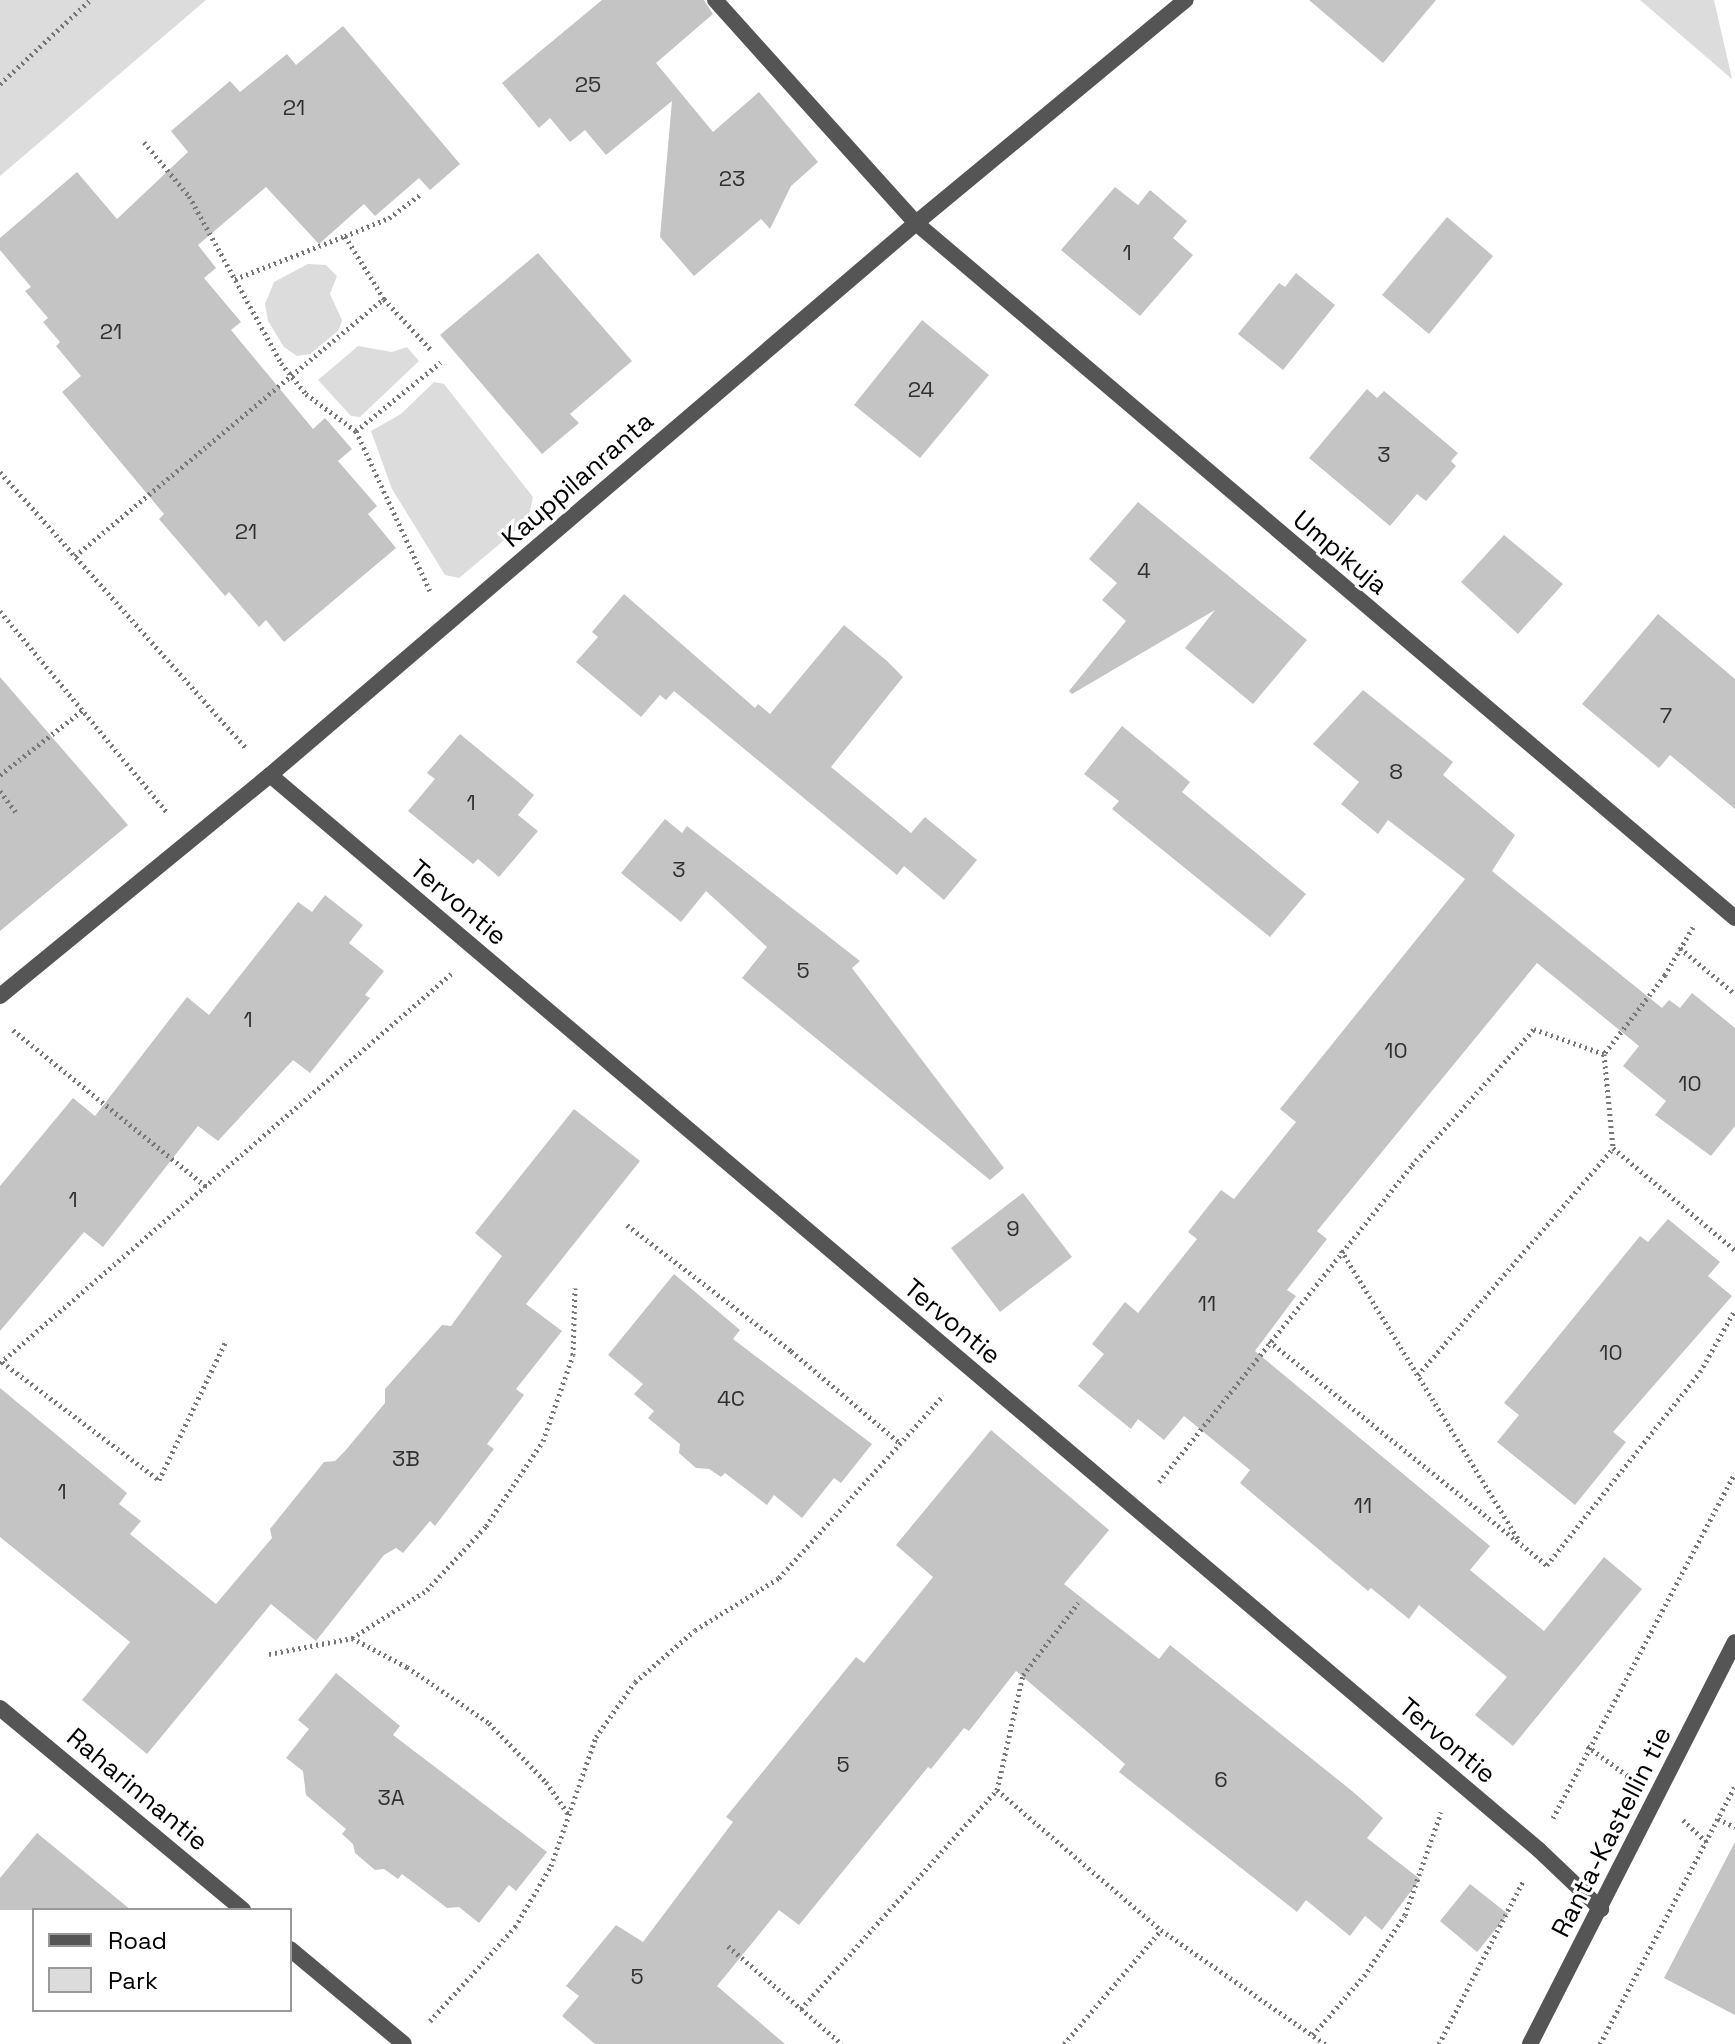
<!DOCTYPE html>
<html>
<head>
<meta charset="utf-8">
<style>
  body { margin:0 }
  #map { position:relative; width:1735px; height:2044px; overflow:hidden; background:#fff; font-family:"Space Grotesk",sans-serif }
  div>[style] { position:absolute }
  .green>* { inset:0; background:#dcdcdc }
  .building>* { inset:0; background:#c4c4c4 }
  .path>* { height:5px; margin-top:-2.5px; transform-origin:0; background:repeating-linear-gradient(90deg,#777 0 2px,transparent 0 6px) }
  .lane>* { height:16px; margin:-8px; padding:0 8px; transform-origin:8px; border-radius:8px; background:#555 }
  .street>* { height:16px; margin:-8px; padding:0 8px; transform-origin:8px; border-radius:8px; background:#555 }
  span { translate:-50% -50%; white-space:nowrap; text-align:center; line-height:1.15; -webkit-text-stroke:6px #fff; paint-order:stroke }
  .number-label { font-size:22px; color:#313131 }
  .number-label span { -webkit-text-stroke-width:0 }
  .street-label { font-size:26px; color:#000 }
  .legend { position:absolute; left:32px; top:1908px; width:260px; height:104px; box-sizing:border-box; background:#fff; border:2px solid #999; margin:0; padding:10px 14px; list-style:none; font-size:24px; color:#000 }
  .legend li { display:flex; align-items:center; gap:16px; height:40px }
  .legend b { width:40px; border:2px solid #999 }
</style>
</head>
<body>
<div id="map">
  <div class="green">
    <div style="clip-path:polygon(0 0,206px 0,0 176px)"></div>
    <div style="clip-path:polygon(1640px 0,1714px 0,1732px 79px)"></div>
    <div style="clip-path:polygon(308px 264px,326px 265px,337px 276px,330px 294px,342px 320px,339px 330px,310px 354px,297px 356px,284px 347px,268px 321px,265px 304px,274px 282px)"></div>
    <div style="clip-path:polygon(358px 346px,392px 352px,407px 347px,419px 361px,360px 417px,351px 416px,318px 380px)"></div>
    <div style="clip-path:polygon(434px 382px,444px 384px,533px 497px,528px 520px,459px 578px,445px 575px,392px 489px,371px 431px,401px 414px)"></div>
  </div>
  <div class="building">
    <div style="clip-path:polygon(602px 0,704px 0,713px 14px,656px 63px,713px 132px,759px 92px,818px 162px,791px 186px,770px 229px,761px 219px,694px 276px,660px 237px,672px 101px,606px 155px,585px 130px,570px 142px,550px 118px,539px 128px,502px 83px)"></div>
    <div style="clip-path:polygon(1309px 0,1436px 0,1383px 63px)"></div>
    <div style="clip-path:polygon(343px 26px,460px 164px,430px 190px,419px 178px,375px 216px,364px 204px,319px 244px,266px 187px,198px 245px,216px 268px,204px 278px,241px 322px,231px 330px,313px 429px,325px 418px,352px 449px,338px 461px,377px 506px,368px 514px,396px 548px,284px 642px,266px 620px,259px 627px,229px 592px,225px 596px,159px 519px,164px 514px,62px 392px,81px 376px,56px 346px,60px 342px,43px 322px,48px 318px,25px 291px,31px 287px,0 250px,0 238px,77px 172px,117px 219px,188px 152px,171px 131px,230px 81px,240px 92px,287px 54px,296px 65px)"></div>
    <div style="clip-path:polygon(1115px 187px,1138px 205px,1150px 190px,1187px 221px,1173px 238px,1193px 255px,1140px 316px,1061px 250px)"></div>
    <div style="clip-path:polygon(1447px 217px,1493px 256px,1429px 334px,1382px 295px)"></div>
    <div style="clip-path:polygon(538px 253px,632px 361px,570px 414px,579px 423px,542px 454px,440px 335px)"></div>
    <div style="clip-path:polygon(1296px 273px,1335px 305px,1283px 370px,1238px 334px,1279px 283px,1285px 287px)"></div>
    <div style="clip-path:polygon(922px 320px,989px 375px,920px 458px,854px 405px)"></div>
    <div style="clip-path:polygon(1367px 389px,1377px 398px,1384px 391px,1458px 453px,1451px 461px,1456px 466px,1426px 501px,1417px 494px,1390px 526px,1309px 458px)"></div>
    <div style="clip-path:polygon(1138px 502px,1307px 640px,1253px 704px,1185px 648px,1215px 610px,1072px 694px,1069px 691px,1126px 621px,1102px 600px,1117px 583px,1089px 559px)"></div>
    <div style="clip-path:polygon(1504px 535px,1563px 584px,1518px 634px,1461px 582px)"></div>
    <div style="clip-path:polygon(624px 594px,755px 708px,758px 704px,770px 714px,844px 625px,887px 661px,903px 677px,831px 767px,911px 833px,925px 817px,977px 860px,944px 900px,904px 866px,897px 875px,674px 691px,666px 700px,660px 695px,641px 717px,576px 662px,598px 637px,592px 632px)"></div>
    <div style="clip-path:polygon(1658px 614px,1735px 679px,1735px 809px,1670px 755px,1659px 768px,1582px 704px)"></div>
    <div style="clip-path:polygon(0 677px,128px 825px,0 931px)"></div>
    <div style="clip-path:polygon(1363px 690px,1453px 762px,1443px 775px,1515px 835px,1492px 871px,1662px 1008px,1669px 1000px,1680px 1008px,1692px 993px,1735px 1028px,1735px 1126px,1711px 1156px,1655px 1115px,1666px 1101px,1623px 1066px,1639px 1046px,1537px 963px,1317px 1231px,1327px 1239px,1287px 1290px,1296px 1296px,1255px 1351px,1490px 1546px,1470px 1570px,1544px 1631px,1604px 1557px,1642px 1589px,1513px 1746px,1475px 1715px,1507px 1677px,1419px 1605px,1409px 1619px,1371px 1588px,1368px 1591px,1240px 1483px,1250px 1470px,1184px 1416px,1164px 1440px,1138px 1419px,1131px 1429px,1078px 1386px,1104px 1354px,1092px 1344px,1125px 1302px,1138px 1313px,1197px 1239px,1188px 1232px,1221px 1190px,1234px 1199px,1296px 1122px,1280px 1109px,1465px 879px,1388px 820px,1378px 834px,1341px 804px,1359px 782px,1313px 744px)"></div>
    <div style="clip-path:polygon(1122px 726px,1190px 782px,1182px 792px,1306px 894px,1270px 937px,1112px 809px,1119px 801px,1084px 774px)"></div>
    <div style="clip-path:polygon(460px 734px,534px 795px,518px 815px,538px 831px,499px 877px,478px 859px,473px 864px,408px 811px,435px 779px,427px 773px)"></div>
    <div style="clip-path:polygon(665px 819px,682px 833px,687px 826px,860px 961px,852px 968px,1004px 1168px,990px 1180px,742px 978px,767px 947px,706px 891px,681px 922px,621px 873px)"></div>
    <div style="clip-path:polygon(325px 895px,363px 925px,349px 943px,384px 971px,365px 995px,370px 998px,310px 1073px,293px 1060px,218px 1141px,198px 1126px,103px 1247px,84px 1232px,0 1331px,0 1186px,73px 1098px,95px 1116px,187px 997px,209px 1015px,298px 902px,312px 912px)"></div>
    <div style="clip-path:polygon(574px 1109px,640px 1161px,526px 1304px,562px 1331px,516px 1389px,524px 1395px,487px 1444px,494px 1449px,435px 1526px,430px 1521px,403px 1553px,396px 1548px,384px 1555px,316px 1641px,271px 1604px,147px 1754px,82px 1700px,130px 1642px,0 1537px,0 1388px,127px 1493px,119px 1504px,141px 1521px,130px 1534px,216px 1604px,272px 1538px,270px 1529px,324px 1462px,335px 1461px,345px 1451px,385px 1403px,385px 1389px,442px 1325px,451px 1326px,502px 1256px,475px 1233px)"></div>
    <div style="clip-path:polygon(1023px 1193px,1072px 1257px,1000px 1312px,951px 1248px)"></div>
    <div style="clip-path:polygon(1668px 1219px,1720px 1262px,1708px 1276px,1732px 1296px,1613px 1432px,1626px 1442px,1575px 1505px,1497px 1442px,1519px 1415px,1504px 1403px,1640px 1236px,1648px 1242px)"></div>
    <div style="clip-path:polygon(674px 1274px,740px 1330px,733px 1339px,872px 1444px,841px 1483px,834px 1478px,802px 1518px,774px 1495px,767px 1505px,725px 1473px,721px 1477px,709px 1469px,696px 1468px,679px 1453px,680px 1444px,648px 1418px,654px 1411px,634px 1394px,643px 1384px,608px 1355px)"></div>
    <div style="clip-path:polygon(991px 1430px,1109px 1530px,1064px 1584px,1159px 1659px,1170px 1645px,1352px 1791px,1383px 1818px,1367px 1838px,1420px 1879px,1382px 1930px,1365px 1916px,1350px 1936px,1306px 1900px,1297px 1912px,1119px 1772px,1125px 1764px,1016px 1671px,969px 1731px,964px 1728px,931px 1769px,928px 1767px,799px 1925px,779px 1910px,717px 1986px,785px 2044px,595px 2044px,562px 2016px,579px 1996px,566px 1986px,616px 1925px,643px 1942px,733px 1822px,726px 1817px,856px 1657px,864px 1663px,933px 1577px,896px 1545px)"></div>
    <div style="clip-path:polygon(336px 1673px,400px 1726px,393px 1735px,547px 1852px,516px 1891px,509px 1885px,479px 1923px,459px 1907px,447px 1908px,402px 1874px,398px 1879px,384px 1869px,375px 1870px,355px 1853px,353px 1844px,342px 1834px,346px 1829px,306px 1795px,303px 1771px,286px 1758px,309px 1729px,298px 1720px)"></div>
    <div style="clip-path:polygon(37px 1833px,131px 1910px,0 1910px,0 1878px)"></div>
    <div style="clip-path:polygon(1735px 1842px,1735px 2015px,1664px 1978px)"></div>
    <div style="clip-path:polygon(1470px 1884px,1508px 1914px,1477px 1952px,1440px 1921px)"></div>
  </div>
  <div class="path">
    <div style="left:0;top:84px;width:123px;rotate:-43deg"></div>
    <div style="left:144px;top:142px;width:70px;rotate:50.2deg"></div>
    <div style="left:189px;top:196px;width:191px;rotate:61.1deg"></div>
    <div style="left:281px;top:363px;width:40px;rotate:51deg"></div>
    <div style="left:306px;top:394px;width:62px;rotate:36.5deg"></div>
    <div style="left:356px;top:431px;width:176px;rotate:65.2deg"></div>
    <div style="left:235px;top:279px;width:118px;rotate:-21.4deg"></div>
    <div style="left:384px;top:299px;width:74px;rotate:-121.8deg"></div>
    <div style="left:345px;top:236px;width:48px;rotate:-22.2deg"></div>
    <div style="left:389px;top:218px;width:40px;rotate:-37deg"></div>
    <div style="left:356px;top:431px;width:109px;rotate:-39.1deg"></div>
    <div style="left:0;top:472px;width:371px;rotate:48.3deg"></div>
    <div style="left:75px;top:556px;width:402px;rotate:-39.8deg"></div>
    <div style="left:384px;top:299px;width:69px;rotate:47.3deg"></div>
    <div style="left:0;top:611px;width:261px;rotate:50.3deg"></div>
    <div style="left:0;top:775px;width:105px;rotate:-38.1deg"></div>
    <div style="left:0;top:791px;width:26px;rotate:53deg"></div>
    <div style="left:1693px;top:927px;width:56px;rotate:120.3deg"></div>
    <div style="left:1665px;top:975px;width:100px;rotate:127.7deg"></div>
    <div style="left:1604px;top:1054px;width:94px;rotate:84.5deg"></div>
    <div style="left:1613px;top:1148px;width:159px;rotate:39.9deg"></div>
    <div style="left:1680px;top:948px;width:72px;rotate:39.9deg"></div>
    <div style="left:13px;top:1030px;width:251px;rotate:39deg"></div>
    <div style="left:627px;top:1225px;width:207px;rotate:37.5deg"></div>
    <div style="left:791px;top:1351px;width:143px;rotate:40.2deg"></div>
    <div style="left:1341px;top:1250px;width:340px;rotate:58.5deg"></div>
    <div style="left:1269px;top:1341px;width:357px;rotate:38.9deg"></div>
    <div style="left:1547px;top:1565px;width:246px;rotate:-51.6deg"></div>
    <div style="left:1700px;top:1372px;width:71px;rotate:-60.6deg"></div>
    <div style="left:2px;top:1362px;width:196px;rotate:36.9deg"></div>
    <div style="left:159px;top:1480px;width:154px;rotate:-64.3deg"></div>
    <div style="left:0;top:1363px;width:596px;rotate:-40.78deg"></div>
    <div style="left:1418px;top:1375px;width:299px;rotate:-49.3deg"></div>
    <div style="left:1159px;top:1482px;width:406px;rotate:-51.4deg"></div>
    <div style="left:1412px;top:1165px;width:183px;rotate:-48.1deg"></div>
    <div style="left:1534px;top:1029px;width:74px;rotate:19.7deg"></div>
    <div style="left:352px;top:1638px;width:62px;rotate:27.8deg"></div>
    <div style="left:407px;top:1667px;width:99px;rotate:34.3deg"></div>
    <div style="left:489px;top:1723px;width:82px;rotate:46deg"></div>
    <div style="left:546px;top:1782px;width:39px;rotate:55deg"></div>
    <div style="left:269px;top:1654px;width:85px;rotate:-10.9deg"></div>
    <div style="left:352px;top:1638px;width:89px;rotate:-32.6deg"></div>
    <div style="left:427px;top:1590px;width:87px;rotate:-47.3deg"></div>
    <div style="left:486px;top:1526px;width:102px;rotate:-56.2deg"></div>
    <div style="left:543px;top:1441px;width:91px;rotate:-70.8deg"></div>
    <div style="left:573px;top:1355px;width:67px;rotate:-88.3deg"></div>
    <div style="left:1587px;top:1746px;width:51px;rotate:36.2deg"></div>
    <div style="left:997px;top:1790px;width:216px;rotate:40.5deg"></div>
    <div style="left:1553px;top:1818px;width:390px;rotate:-62.2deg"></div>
    <div style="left:1718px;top:1819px;width:19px;rotate:25deg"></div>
    <div style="left:1683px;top:1820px;width:33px;rotate:43deg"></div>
    <div style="left:728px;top:1946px;width:150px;rotate:40.7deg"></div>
    <div style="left:801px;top:2009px;width:294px;rotate:-48.2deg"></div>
    <div style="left:997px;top:1790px;width:118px;rotate:-77.3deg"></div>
    <div style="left:1023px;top:1675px;width:91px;rotate:-52.6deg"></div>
    <div style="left:430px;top:2021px;width:127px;rotate:-47.9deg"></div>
    <div style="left:515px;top:1927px;width:71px;rotate:-59.5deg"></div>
    <div style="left:551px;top:1866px;width:137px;rotate:-70.8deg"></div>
    <div style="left:596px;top:1737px;width:67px;rotate:-54.7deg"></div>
    <div style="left:635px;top:1682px;width:79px;rotate:-40.9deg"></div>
    <div style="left:695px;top:1630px;width:99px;rotate:-31.8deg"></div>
    <div style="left:779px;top:1578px;width:246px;rotate:-48deg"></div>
    <div style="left:1313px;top:2035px;width:78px;rotate:-49.2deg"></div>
    <div style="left:1364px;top:1976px;width:73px;rotate:-56.1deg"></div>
    <div style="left:1405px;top:1915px;width:109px;rotate:-70.7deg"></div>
    <div style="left:1064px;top:2044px;width:150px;rotate:-49.6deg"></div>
    <div style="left:1161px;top:1930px;width:200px;rotate:34.8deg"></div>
    <div style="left:1439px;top:2044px;width:183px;rotate:-62.7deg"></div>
    <div style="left:1600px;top:2044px;width:291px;rotate:-62.4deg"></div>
  </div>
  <div class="lane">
    <div style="left:715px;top:0;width:300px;rotate:48deg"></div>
  </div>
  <div class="street">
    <div style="left:916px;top:223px;width:1074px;rotate:40.32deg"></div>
    <div style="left:270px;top:775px;width:1663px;rotate:40.27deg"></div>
    <div style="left:1539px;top:1850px;width:86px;rotate:43.6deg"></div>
    <div style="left:0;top:996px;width:349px;rotate:-39.3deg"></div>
    <div style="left:270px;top:775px;width:850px;rotate:-40.51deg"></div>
    <div style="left:916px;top:223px;width:350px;rotate:-39.6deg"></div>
    <div style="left:0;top:1708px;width:316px;rotate:39.7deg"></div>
    <div style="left:290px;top:1949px;width:148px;rotate:39.8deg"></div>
    <div style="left:1530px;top:2044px;width:451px;rotate:-63deg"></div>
  </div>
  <div class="number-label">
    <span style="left:588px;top:85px">25</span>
    <span style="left:294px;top:108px">21</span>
    <span style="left:732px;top:179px">23</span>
    <span style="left:1127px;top:253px">1</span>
    <span style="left:111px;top:332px">21</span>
    <span style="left:921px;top:390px">24</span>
    <span style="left:1384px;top:455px">3</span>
    <span style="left:246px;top:532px">21</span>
    <span style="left:1144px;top:571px">4</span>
    <span style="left:1666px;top:716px">7</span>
    <span style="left:1396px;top:772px">8</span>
    <span style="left:471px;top:803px">1</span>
    <span style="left:679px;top:870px">3</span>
    <span style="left:803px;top:971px">5</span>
    <span style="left:248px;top:1020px">1</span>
    <span style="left:1396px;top:1051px">10</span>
    <span style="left:1690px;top:1084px">10</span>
    <span style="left:73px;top:1200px">1</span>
    <span style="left:1013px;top:1229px">9</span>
    <span style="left:1207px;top:1304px">11</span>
    <span style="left:1611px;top:1353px">10</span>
    <span style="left:731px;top:1399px">4C</span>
    <span style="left:406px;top:1459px">3B</span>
    <span style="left:62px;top:1492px">1</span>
    <span style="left:1363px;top:1506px">11</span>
    <span style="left:843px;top:1765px">5</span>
    <span style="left:1221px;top:1780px">6</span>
    <span style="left:391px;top:1798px">3A</span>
    <span style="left:637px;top:1977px">5</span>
  </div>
  <div class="street-label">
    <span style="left:578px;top:480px;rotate:-41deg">Kauppilanranta</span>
    <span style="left:1340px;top:553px;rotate:40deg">Umpikuja</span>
    <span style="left:458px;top:903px;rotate:40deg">Tervontie</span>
    <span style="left:952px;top:1322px;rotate:40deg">Tervontie</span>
    <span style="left:1447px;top:1741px;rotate:40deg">Tervontie</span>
    <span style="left:137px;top:1790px;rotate:40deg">Raharinnantie</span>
    <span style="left:1612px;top:1832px;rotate:-63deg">Ranta-Kastellin tie</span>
  </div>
  <ul class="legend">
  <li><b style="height:10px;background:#555"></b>Road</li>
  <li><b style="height:22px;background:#dcdcdc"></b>Park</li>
  </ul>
</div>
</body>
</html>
